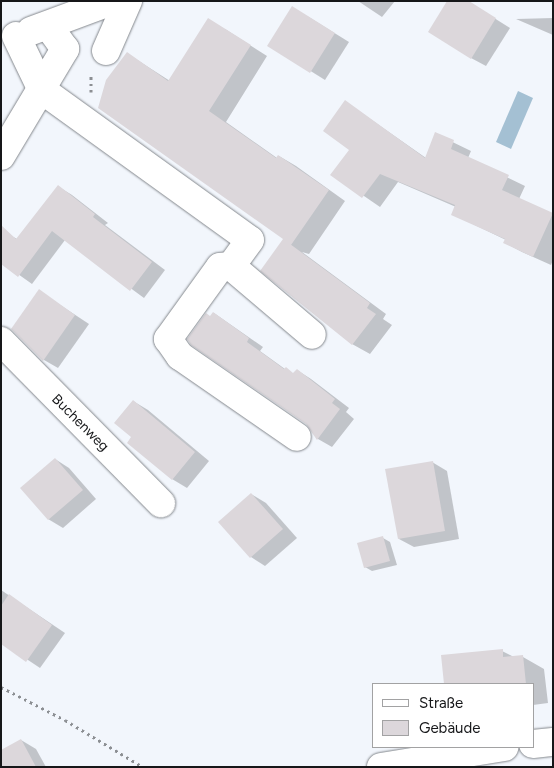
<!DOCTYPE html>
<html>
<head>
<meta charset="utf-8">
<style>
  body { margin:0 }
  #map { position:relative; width:554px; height:768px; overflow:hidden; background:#f2f6fc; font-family:Figtree,sans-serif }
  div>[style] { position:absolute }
  .water>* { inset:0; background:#a4c0d3 }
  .shadow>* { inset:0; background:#0003 }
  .building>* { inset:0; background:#dcd7db }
  .path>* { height:3px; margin-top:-1.5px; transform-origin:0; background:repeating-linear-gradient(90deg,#8c8f93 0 2.5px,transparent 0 6.5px) }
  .roads { filter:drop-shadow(0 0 1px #84888d) drop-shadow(0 0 1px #84888d) }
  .minor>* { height:28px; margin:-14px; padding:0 14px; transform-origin:14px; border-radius:14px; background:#fff }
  span { translate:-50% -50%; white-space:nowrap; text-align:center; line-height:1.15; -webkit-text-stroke:4px #fff; paint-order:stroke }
  .street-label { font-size:14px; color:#161719 }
  .frame { position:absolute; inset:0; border:2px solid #161719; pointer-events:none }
  .legend { position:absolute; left:372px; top:683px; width:162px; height:65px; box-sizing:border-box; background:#fff; border:1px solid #a2a2a3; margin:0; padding:6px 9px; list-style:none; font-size:15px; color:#161719 }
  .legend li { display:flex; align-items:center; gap:10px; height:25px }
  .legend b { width:25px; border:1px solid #a2a2a3 }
</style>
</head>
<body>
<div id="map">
  <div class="water">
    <div style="clip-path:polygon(518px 91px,533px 98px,511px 149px,496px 142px)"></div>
  </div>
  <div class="shadow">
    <div style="clip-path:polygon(358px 1px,395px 1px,382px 17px)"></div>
    <div style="clip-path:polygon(467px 1px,510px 28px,486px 66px,471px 58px)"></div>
    <div style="clip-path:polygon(307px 16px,349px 42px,325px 80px,269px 45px)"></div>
    <div style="clip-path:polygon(553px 18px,553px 35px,516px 19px)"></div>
    <div style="clip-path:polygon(225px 29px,267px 56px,226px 122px,277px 158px,279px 156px,296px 166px,345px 201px,309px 254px,302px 252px,386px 314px,383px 319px,392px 325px,370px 354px,352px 344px,285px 239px,128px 54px,170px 81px)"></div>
    <div style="clip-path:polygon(346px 102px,426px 158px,436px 134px,471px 151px,468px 158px,525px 186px,519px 199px,553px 214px,553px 260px,551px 265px,522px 252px,505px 243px,506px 240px,452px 214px,456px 207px,398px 182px,380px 207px,332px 174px,350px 150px)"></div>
    <div style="clip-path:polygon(59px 187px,72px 195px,108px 223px,105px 225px,165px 270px,144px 298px,65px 240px,32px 284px,1px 262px,10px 235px,17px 239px)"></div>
    <div style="clip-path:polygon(39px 291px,89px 324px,58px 368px,44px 360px)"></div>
    <div style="clip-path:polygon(214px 313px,263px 347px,260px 351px,285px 369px,294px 374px,297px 370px,311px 379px,349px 408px,346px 412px,354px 419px,332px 447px,318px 439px,307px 423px,211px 318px)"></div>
    <div style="clip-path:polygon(133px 401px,148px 410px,209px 461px,187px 488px,172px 479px,133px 437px)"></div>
    <div style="clip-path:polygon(55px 459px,69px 468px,96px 499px,63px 528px,48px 519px)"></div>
    <div style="clip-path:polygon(432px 462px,447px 471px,459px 539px,414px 547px,399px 539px)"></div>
    <div style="clip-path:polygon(251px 494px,266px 503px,297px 538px,265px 566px,251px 557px)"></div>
    <div style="clip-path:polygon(383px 538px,390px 542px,397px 565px,372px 571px,365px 567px)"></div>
    <div style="clip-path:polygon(1px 590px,65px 633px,40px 668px,1px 642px)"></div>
    <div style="clip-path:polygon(502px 651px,514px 657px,523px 657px,544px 669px,548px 703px,533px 705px,533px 684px,445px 684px,442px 657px)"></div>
    <div style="clip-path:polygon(21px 740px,36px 749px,46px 767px,1px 767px)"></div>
  </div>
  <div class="building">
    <div style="clip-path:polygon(447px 1px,469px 1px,496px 18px,471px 59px,428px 32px)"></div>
    <div style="clip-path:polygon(292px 6px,335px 33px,310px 73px,267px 46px)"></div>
    <div style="clip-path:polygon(208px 18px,251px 45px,209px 111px,276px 158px,278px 155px,329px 190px,291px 245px,286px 241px,370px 303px,367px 308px,376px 314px,352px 345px,260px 271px,283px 239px,98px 108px,106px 80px,127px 52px,168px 81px)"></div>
    <div style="clip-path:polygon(345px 100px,425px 158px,435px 132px,454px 140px,451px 149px,509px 175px,502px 190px,553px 213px,533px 257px,503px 243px,505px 239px,451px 215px,455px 205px,380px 174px,362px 198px,330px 175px,349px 150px,323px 131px)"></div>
    <div style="clip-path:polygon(58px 185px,95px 214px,93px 217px,152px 262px,130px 291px,52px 231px,18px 277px,1px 264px,1px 225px,16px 239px)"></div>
    <div style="clip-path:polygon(39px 289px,75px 315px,43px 361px,11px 329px)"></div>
    <div style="clip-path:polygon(213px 312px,249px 338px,247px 342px,284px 369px,286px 367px,293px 373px,297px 369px,335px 399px,332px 403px,340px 409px,317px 440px,306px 424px,191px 345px,187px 339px,206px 313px,210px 316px)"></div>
    <div style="clip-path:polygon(133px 400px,195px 452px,172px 480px,127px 443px,131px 437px,114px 423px)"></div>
    <div style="clip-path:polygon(55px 458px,83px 490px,48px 520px,20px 488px)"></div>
    <div style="clip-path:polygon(433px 461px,445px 531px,398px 539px,385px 469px)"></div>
    <div style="clip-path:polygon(251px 493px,283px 529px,250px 558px,218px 522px)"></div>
    <div style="clip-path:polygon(383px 536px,390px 561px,364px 568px,357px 543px)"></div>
    <div style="clip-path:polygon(9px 594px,52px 625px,26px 662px,1px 644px,1px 606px)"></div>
    <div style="clip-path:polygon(503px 649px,503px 657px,523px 655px,526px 684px,444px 684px,441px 655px)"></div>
    <div style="clip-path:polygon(21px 739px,36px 767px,1px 767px,1px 750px)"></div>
  </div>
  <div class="path">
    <div style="left:91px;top:92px;width:18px;rotate:-90deg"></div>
    <div style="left:1px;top:687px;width:72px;rotate:27.3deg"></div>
    <div style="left:65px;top:720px;width:91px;rotate:31.1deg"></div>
  </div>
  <div class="roads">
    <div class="minor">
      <div style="left:31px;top:31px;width:86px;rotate:-20.3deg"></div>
      <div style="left:16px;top:36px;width:60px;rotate:64.3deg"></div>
      <div style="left:42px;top:90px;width:256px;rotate:35.8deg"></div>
      <div style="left:250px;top:240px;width:32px;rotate:126deg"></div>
      <div style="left:231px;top:266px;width:11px;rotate:175deg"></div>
      <div style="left:220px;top:267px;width:89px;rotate:125.8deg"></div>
      <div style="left:168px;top:339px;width:21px;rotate:55deg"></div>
      <div style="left:180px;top:356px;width:142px;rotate:34.7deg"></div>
      <div style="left:106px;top:51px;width:55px;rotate:-66.3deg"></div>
      <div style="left:1px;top:156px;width:125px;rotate:-59.1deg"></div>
      <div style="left:65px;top:49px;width:29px;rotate:-126deg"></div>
      <div style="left:231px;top:266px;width:106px;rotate:40.4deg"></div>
      <div style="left:1px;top:341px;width:228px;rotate:45.4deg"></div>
      <div style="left:533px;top:744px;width:20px;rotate:-6deg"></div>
      <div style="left:381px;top:767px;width:125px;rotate:-9.2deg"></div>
    </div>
  </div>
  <div class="street-label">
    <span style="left:80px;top:423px;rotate:45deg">Buchenweg</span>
  </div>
  <div class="frame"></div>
  <ul class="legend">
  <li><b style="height:6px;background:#fff"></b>Straße</li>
  <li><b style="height:14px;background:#dcd7db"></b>Gebäude</li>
  </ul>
</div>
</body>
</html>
